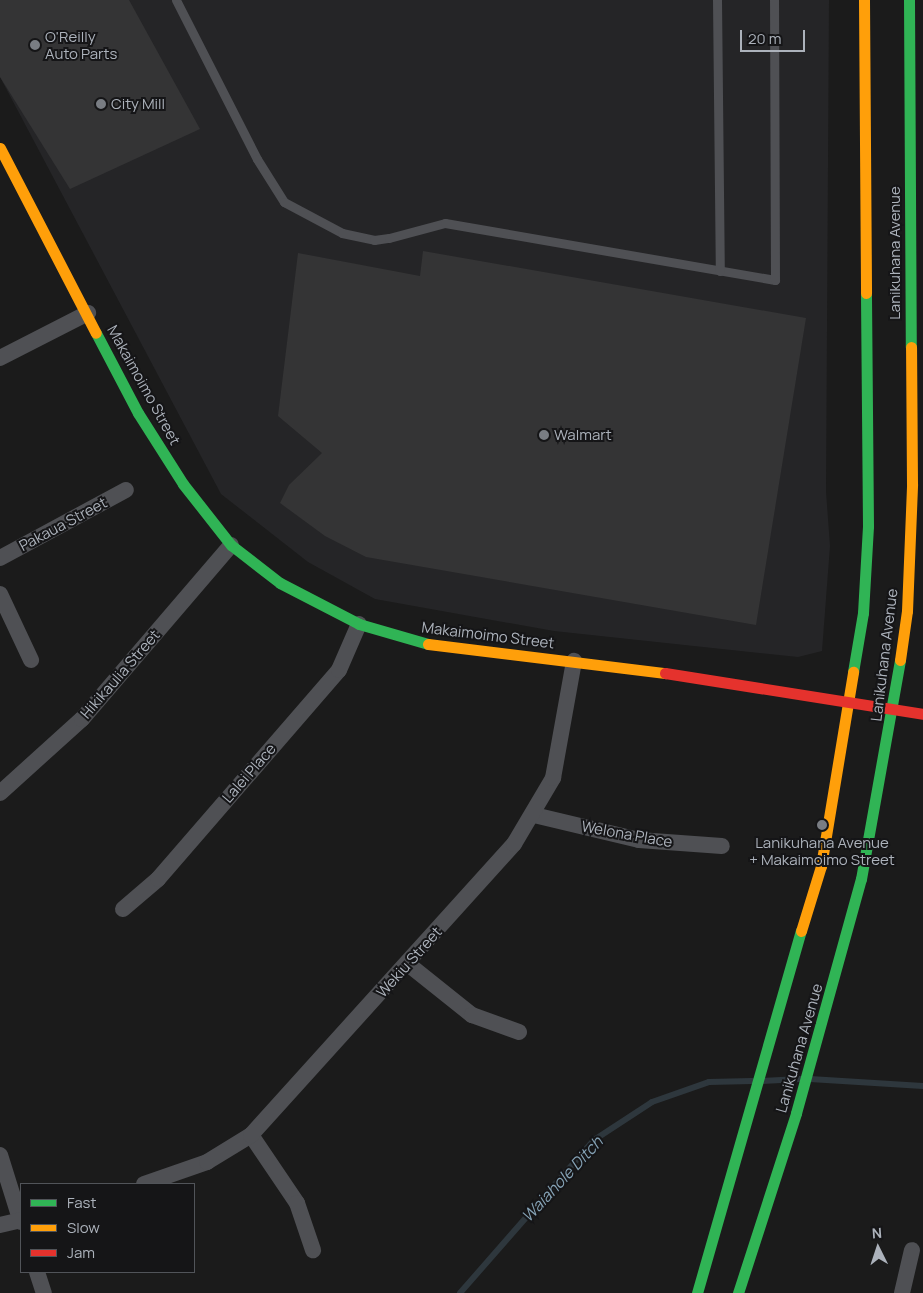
<!DOCTYPE html>
<html>
<head>
<meta charset="utf-8">
<style>
  body { margin:0 }
  #map { position:relative; width:923px; height:1293px; overflow:hidden; background:#1b1b1b; font-family:Manrope,sans-serif }
  div>[style] { position:absolute }
  .built>* { inset:0; background:#252527 }
  .stream>* { height:6px; margin:-3px; padding:0 3px; transform-origin:3px; border-radius:3px; background:#2e373d }
  .building>* { inset:0; background:#343435 }
  .lane>* { height:9px; margin:-4.5px; padding:0 4.5px; transform-origin:4.5px; border-radius:4.5px; background:#4f5054 }
  .street>* { height:16px; margin:-8px; padding:0 8px; transform-origin:8px; border-radius:8px; background:#4f5054 }
  .fast>* { height:11px; margin:-5.5px; padding:0 5.5px; transform-origin:5.5px; border-radius:5.5px; background:#30b455 }
  .slow>* { height:11px; margin:-5.5px; padding:0 5.5px; transform-origin:5.5px; border-radius:5.5px; background:#ff9f0a }
  .jam>* { height:11px; margin:-5.5px; padding:0 5.5px; transform-origin:5.5px; border-radius:5.5px; background:#e5322d }
  .dots>* { width:14px; height:14px; translate:-50% -50%; box-sizing:border-box; border:2px solid #151517; border-radius:50% }
  span { translate:-50% -50%; white-space:nowrap; text-align:center; line-height:1.15; -webkit-text-stroke:4px #151517; paint-order:stroke }
  .poi-label { font-size:15px; color:#acb2bb }
  .left { translate:0 -50%; text-align:left }
  .street-label { font-size:15px; color:#acb2bb }
  .water-label { font-size:16px; color:#85a2b5; font-style:italic }
  .legend { position:absolute; left:20px; top:1183px; width:175px; height:90px; box-sizing:border-box; background:#151517; border:1px solid #515459; margin:0; padding:6px 9px; list-style:none; font-size:15px; color:#acb2bb }
  .legend li { display:flex; align-items:center; gap:10px; height:25px }
  .legend b { width:25px; border:1px solid #515459 }
  .north { position:absolute; left:853px; top:1223px; width:50px; height:50px; -webkit-text-stroke:4px #151517; paint-order:stroke; rotate:356deg; font-size:14px; font-weight:700; line-height:20px; text-align:center; color:#acb2bb }
  .north::after { content:''; display:block; margin:auto; width:18px; height:22px; background:#acb2bb; clip-path:polygon(50% 0,100% 100%,50% 72%,0 100%) }
  .scale { position:absolute; left:740px; top:30px; width:65px; height:22px; box-sizing:border-box; border:2px solid #acb2bb; border-top:0; padding-left:6px; font-size:15px; line-height:18px; white-space:nowrap; color:#acb2bb; -webkit-text-stroke:4px #151517; paint-order:stroke }
</style>
</head>
<body>
<div id="map">
  <div class="built">
    <div style="clip-path:polygon(0 0,829px 0,826px 492px,830px 546px,822px 651px,798px 657px,554px 631px,375px 599px,308px 562px,221px 494px,0 77px)"></div>
  </div>
  <div class="stream">
    <div style="left:810px;top:1079px;width:113px;rotate:3.5deg"></div>
    <div style="left:762px;top:1081px;width:38px;rotate:-3deg"></div>
    <div style="left:460px;top:1293px;width:203px;rotate:-48.8deg"></div>
    <div style="left:594px;top:1140px;width:69px;rotate:-33.2deg"></div>
    <div style="left:652px;top:1102px;width:60px;rotate:-19.3deg"></div>
    <div style="left:709px;top:1082px;width:43px;rotate:-1.3deg"></div>
  </div>
  <div class="building">
    <div style="clip-path:polygon(0 0,129px 0,200px 129px,70px 189px,0 77px)"></div>
    <div style="clip-path:polygon(423px 251px,806px 318px,756px 625px,366px 557px,325px 536px,280px 503px,289px 485px,322px 453px,278px 416px,298px 253px,420px 276px)"></div>
  </div>
  <div class="lane">
    <div style="left:176px;top:0;width:178px;rotate:63deg"></div>
    <div style="left:257px;top:159px;width:51px;rotate:57.9deg"></div>
    <div style="left:284px;top:202px;width:66px;rotate:28.1deg"></div>
    <div style="left:342px;top:233px;width:33px;rotate:12deg"></div>
    <div style="left:374px;top:240px;width:15px;rotate:-8deg"></div>
    <div style="left:389px;top:238px;width:58px;rotate:-15deg"></div>
    <div style="left:445px;top:223px;width:335px;rotate:9.8deg"></div>
    <div style="left:775px;top:280px;width:280px;rotate:-90.2deg"></div>
    <div style="left:717px;top:0;width:271px;rotate:89.4deg"></div>
  </div>
  <div class="street">
    <div style="left:0;top:358px;width:99px;rotate:-27.1deg"></div>
    <div style="left:0;top:558px;width:143px;rotate:-28.4deg"></div>
    <div style="left:0;top:594px;width:73px;rotate:64.8deg"></div>
    <div style="left:0;top:793px;width:110px;rotate:-42.1deg"></div>
    <div style="left:82px;top:719px;width:229px;rotate:-49.4deg"></div>
    <div style="left:534px;top:815px;width:108px;rotate:13.4deg"></div>
    <div style="left:639px;top:840px;width:83px;rotate:4.1deg"></div>
    <div style="left:123px;top:909px;width:46px;rotate:-40.6deg"></div>
    <div style="left:158px;top:879px;width:276px;rotate:-49.1deg"></div>
    <div style="left:339px;top:670px;width:50px;rotate:-66.5deg"></div>
    <div style="left:408px;top:964px;width:82px;rotate:38.6deg"></div>
    <div style="left:472px;top:1015px;width:50px;rotate:19.9deg"></div>
    <div style="left:251px;top:1135px;width:82px;rotate:55.9deg"></div>
    <div style="left:297px;top:1203px;width:50px;rotate:71.2deg"></div>
    <div style="left:0;top:1155px;width:70px;rotate:72.6deg"></div>
    <div style="left:144px;top:1184px;width:67px;rotate:-19.2deg"></div>
    <div style="left:207px;top:1162px;width:52px;rotate:-31.5deg"></div>
    <div style="left:251px;top:1135px;width:392px;rotate:-47.9deg"></div>
    <div style="left:514px;top:844px;width:77px;rotate:-59.4deg"></div>
    <div style="left:553px;top:778px;width:119px;rotate:-79.8deg"></div>
    <div style="left:0;top:1225px;width:22px;rotate:-13deg"></div>
    <div style="left:37px;top:1272px;width:22px;rotate:72deg"></div>
    <div style="left:902px;top:1293px;width:44px;rotate:-76.9deg"></div>
  </div>
  <div class="fast">
    <div style="left:909px;top:0;width:347px;rotate:89.7deg"></div>
    <div style="left:96px;top:333px;width:90px;rotate:62.3deg"></div>
    <div style="left:138px;top:413px;width:84px;rotate:57.6deg"></div>
    <div style="left:183px;top:484px;width:78px;rotate:51.8deg"></div>
    <div style="left:231px;top:545px;width:62px;rotate:37.8deg"></div>
    <div style="left:280px;top:583px;width:89px;rotate:27.4deg"></div>
    <div style="left:359px;top:624px;width:72px;rotate:16.2deg"></div>
    <div style="left:853px;top:672px;width:60px;rotate:-80.4deg"></div>
    <div style="left:863px;top:613px;width:87px;rotate:-86.7deg"></div>
    <div style="left:868px;top:526px;width:233px;rotate:-90.5deg"></div>
    <div style="left:697px;top:1293px;width:377px;rotate:-74deg"></div>
    <div style="left:738px;top:1293px;width:189px;rotate:-72.1deg"></div>
    <div style="left:796px;top:1113px;width:243px;rotate:-74.5deg"></div>
    <div style="left:861px;top:879px;width:222px;rotate:-79.9deg"></div>
  </div>
  <div class="slow">
    <div style="left:864px;top:0;width:293px;rotate:89.6deg"></div>
    <div style="left:0;top:148px;width:208px;rotate:62.6deg"></div>
    <div style="left:428px;top:644px;width:239px;rotate:7deg"></div>
    <div style="left:900px;top:660px;width:49px;rotate:-81.9deg"></div>
    <div style="left:907px;top:611px;width:127px;rotate:-87.7deg"></div>
    <div style="left:912px;top:484px;width:137px;rotate:-90.4deg"></div>
    <div style="left:801px;top:931px;width:68px;rotate:-72.9deg"></div>
    <div style="left:821px;top:866px;width:197px;rotate:-80.6deg"></div>
  </div>
  <div class="jam">
    <div style="left:665px;top:673px;width:261px;rotate:9deg"></div>
  </div>
  <div class="dots">
    <div style="left:35px;top:45px;background:#797d83"></div>
    <div style="left:101px;top:104px;background:#797d83"></div>
    <div style="left:544px;top:435px;background:#797d83"></div>
    <div style="left:822px;top:825px;background:#797d83"></div>
  </div>
  <div class="poi-label">
    <span class="left" style="left:45px;top:45px">O'Reilly<br>Auto Parts</span>
    <span class="left" style="left:111px;top:104px">City Mill</span>
    <span class="left" style="left:554px;top:435px">Walmart</span>
    <span style="left:822px;top:851px">Lanikuhana Avenue<br>+ Makaimoimo Street</span>
  </div>
  <div class="street-label">
    <span style="left:895px;top:253px;rotate:-90deg">Lanikuhana Avenue</span>
    <span style="left:144px;top:385px;rotate:61deg">Makaimoimo Street</span>
    <span style="left:63px;top:524px;rotate:-28deg">Pakaua Street</span>
    <span style="left:488px;top:635px;rotate:7deg">Makaimoimo Street</span>
    <span style="left:884px;top:655px;rotate:-83deg">Lanikuhana Avenue</span>
    <span style="left:120px;top:674px;rotate:-49deg">Hikikaulia Street</span>
    <span style="left:249px;top:773px;rotate:-49deg">Lalei Place</span>
    <span style="left:627px;top:834px;rotate:10deg">Welona Place</span>
    <span style="left:409px;top:962px;rotate:-48deg">Wekiu Street</span>
    <span style="left:799px;top:1048px;rotate:-74deg">Lanikuhana Avenue</span>
  </div>
  <div class="water-label">
    <span style="left:562px;top:1179px;rotate:-47deg">Waiahole Ditch</span>
  </div>
  <ul class="legend">
  <li><b style="height:6px;background:#30b455"></b>Fast</li>
  <li><b style="height:6px;background:#ff9f0a"></b>Slow</li>
  <li><b style="height:6px;background:#e5322d"></b>Jam</li>
  </ul>
  <div class="north">N</div>
  <div class="scale">20 m</div>
</div>
</body>
</html>
